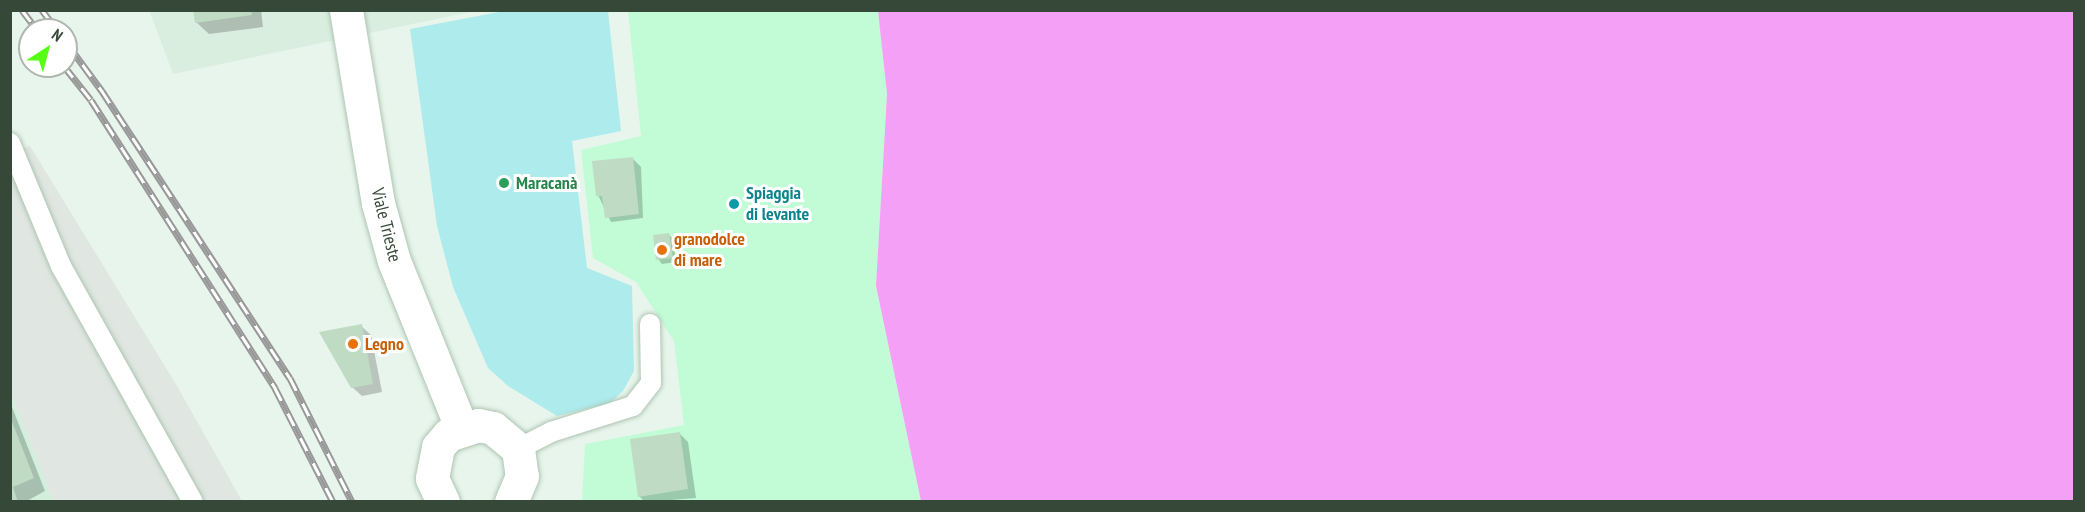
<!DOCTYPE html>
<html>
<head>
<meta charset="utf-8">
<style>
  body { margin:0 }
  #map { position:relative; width:2085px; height:512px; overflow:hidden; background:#e8f5ec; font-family:"PT Sans Narrow",sans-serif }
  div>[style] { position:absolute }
  .residential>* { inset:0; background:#daeedf }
  .education>* { inset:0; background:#d1efda }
  .green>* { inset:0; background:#aeebed }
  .sand>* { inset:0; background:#c1fcd6 }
  .parking>* { inset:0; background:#e0e6e1 }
  .water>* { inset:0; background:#f4a0f6 }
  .shadow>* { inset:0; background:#0003 }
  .building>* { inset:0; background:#bfdbc4 }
  .roads { filter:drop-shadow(0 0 2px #adc5b2) drop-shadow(0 0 2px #adc5b2) }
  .lane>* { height:20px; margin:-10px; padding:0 10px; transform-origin:10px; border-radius:10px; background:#fff }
  .street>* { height:33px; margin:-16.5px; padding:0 16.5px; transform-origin:16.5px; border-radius:16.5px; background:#fff }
  .rail>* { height:7px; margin-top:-3.5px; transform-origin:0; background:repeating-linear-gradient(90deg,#fff 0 14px,#989898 0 28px); box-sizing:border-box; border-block:2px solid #989898 }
  .dots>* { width:16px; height:16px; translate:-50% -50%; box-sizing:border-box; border:3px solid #fff; border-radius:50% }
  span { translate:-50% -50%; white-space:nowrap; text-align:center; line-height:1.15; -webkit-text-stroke:6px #fff; paint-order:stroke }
  .leisure-label { font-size:18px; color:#27864d; font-weight:700 }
  .left { translate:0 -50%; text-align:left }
  .culture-label { font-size:18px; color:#0d838f; font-weight:700 }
  .street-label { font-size:18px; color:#364939 }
  .food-label { font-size:18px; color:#c56008; font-weight:700 }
  .frame { position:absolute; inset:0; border:12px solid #364939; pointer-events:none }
  .north { position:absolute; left:18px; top:18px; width:60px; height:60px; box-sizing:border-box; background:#fff; border:2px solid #afb6b0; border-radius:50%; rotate:36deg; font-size:16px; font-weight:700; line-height:24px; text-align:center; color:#364939 }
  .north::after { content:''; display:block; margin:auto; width:21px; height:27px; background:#57ff15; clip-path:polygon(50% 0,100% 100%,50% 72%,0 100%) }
</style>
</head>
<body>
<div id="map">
  <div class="residential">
    <div style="clip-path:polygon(149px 10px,475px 11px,173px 74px)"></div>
  </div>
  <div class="education">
    <div style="clip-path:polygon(11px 395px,53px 501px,11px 501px)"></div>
  </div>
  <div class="green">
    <div style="clip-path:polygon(504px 11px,608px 11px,621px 131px,572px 141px,587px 268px,632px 286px,634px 371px,623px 391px,610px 403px,557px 416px,508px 386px,488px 368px,453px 287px,437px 226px,410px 29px)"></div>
  </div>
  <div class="sand">
    <div style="clip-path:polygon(628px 11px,878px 11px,887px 94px,876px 287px,921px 501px,582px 501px,585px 444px,684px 425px,674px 341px,636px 282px,593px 258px,581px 150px,641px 136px)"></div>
  </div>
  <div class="parking">
    <div style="clip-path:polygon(30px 146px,177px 386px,242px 501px,53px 501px,11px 395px,10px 153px)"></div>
  </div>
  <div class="water">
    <div style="clip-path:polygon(878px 11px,2074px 11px,2074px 501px,921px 501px,876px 286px,887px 94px)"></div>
  </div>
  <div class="shadow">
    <div style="clip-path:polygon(195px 10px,261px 10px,263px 27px,209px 34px,196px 22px)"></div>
    <div style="clip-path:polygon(632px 158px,641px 167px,643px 218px,611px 222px,598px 195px)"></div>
    <div style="clip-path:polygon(669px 235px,673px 239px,676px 262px,662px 264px,658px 259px)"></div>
    <div style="clip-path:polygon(361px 326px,371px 335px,382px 392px,362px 396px,352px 387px)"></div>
    <div style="clip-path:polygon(10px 402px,45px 491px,25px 502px,10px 502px)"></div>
    <div style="clip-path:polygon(679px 433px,688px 442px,696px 498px,645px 502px,639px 496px)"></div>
  </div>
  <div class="building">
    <div style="clip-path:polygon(193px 10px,251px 10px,252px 15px,195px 23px)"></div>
    <div style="clip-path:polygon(633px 157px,639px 214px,605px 218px,602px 196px,596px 196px,592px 161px)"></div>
    <div style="clip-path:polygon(669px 233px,673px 258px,656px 260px,653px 235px)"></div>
    <div style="clip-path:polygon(362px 324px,373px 384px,351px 388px,319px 332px)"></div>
    <div style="clip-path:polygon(11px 419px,34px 478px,13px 487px,18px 502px,10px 502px)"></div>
    <div style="clip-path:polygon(680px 432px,688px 489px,638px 497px,630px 439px)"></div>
  </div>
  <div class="roads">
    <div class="lane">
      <div style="left:10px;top:143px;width:133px;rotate:67.5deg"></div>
      <div style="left:61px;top:266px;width:270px;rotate:60.8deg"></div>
      <div style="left:518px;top:449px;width:37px;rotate:-27deg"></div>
      <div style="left:551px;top:432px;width:86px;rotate:-17.6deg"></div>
      <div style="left:633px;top:406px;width:29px;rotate:-52deg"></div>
      <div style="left:651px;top:383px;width:59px;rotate:-91deg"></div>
    </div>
    <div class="street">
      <div style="left:346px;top:10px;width:196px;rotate:80.6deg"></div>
      <div style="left:378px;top:203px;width:60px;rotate:74.6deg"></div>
      <div style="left:394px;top:261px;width:181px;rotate:68deg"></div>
      <div style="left:443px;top:502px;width:26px;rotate:-115deg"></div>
      <div style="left:432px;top:478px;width:32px;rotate:-79deg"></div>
      <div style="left:438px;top:447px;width:16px;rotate:-50deg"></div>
      <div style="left:448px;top:435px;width:32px;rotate:-18deg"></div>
      <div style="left:478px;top:425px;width:15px;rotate:11deg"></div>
      <div style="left:493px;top:428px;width:33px;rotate:40deg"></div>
      <div style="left:518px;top:449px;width:27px;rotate:82deg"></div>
      <div style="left:522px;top:476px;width:28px;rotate:113deg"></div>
    </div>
  </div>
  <div class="rail">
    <div style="left:22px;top:10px;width:25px;rotate:53deg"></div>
    <div style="left:42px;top:10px;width:25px;rotate:53deg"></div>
    <div style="left:66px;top:42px;width:61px;rotate:53.7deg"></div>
    <div style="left:102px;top:91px;width:343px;rotate:56.8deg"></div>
    <div style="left:290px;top:378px;width:139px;rotate:63.4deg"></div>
    <div style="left:64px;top:66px;width:43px;rotate:51.5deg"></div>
    <div style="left:91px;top:100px;width:342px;rotate:57.4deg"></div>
    <div style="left:275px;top:388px;width:128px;rotate:63deg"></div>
  </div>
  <div class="dots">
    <div style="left:504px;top:183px;background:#2e9e5b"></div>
    <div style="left:734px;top:204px;background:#0f9aa8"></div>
    <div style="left:662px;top:250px;background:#e8710a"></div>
    <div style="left:353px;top:344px;background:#e8710a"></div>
  </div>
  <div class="leisure-label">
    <span class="left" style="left:516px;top:183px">Maracanà</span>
  </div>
  <div class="culture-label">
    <span class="left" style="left:746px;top:204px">Spiaggia<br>di levante</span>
  </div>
  <div class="street-label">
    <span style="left:386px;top:225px;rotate:76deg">Viale Trieste</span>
  </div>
  <div class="food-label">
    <span class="left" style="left:674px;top:250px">granodolce<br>di mare</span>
    <span class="left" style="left:365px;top:344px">Legno</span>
  </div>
  <div class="frame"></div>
  <div class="north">N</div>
</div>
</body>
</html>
